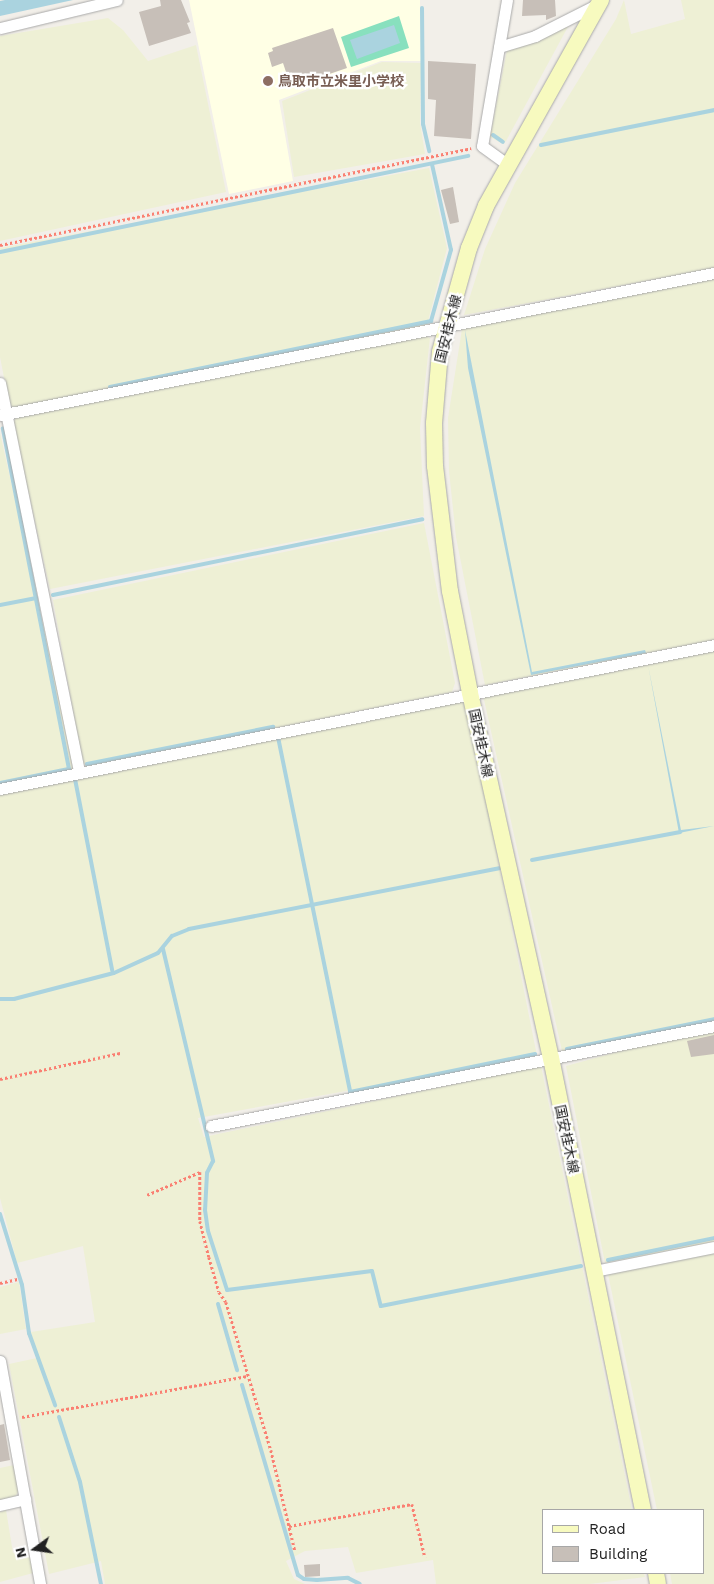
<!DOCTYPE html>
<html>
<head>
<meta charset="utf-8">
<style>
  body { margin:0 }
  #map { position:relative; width:714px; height:1584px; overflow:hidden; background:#f2efe9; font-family:"Work Sans","Noto Sans JP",sans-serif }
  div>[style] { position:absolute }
  .education>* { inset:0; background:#ffffe5 }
  .farmland>* { inset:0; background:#eef0d5 }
  .pitch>* { inset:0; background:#88e0be }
  .water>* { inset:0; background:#aad3df }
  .stream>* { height:4px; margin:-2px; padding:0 2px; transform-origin:2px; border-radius:2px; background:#aad3df }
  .building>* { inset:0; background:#c7bfb8 }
  .path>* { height:2.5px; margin-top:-1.25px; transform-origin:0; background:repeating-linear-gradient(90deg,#fa8072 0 2.5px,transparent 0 5px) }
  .roads { filter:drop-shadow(0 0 1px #a9a9a9) drop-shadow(0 0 1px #a9a9a9) }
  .street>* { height:11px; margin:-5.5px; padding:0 5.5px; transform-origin:5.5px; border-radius:5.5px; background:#fff }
  .secondary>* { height:16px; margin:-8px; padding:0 8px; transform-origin:8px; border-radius:8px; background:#f7fabf }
  .dots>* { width:14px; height:14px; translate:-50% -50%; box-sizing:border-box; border:2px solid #fff; border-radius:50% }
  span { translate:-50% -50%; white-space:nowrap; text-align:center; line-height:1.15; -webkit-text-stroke:4.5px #fff; paint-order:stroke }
  .education-label { font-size:14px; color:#785e54; font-weight:700 }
  .left { translate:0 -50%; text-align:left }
  .street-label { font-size:14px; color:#222 }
  .legend { position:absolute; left:542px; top:1509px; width:162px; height:65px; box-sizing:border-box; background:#fff; border:1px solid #a7a7a7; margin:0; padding:6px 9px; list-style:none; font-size:15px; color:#222 }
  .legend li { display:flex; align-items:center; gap:10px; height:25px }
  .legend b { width:25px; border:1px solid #a7a7a7 }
  .north { position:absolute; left:10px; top:1524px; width:50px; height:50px; -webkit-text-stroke:4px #fff; paint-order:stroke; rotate:256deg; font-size:14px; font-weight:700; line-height:20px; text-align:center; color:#222 }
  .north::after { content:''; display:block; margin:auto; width:18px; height:22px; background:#222; clip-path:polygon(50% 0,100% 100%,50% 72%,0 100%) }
</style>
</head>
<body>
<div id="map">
  <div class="education">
    <div style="clip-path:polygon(189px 0,420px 0,421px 61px,381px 61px,279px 100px,293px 181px,229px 194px)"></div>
  </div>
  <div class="farmland">
    <div style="clip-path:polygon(624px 0,631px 34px,685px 19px,681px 0,714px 0,714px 268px,464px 315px,485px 249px,515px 183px,616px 19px)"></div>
    <div style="clip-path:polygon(108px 18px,123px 30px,148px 61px,196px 45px,226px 192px,0 241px,0 36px)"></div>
    <div style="clip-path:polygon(570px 23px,506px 141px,503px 144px,490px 137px,507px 50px)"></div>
    <div style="clip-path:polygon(382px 62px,421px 63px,420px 123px,425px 154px,294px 177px,282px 101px)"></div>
    <div style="clip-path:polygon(429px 168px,447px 248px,427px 325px,13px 408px,9px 403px,0 357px,0 248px)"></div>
    <div style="clip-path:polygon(714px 278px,714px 640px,485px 685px,456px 537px,449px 471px,448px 418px,462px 329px)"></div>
    <div style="clip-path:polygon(420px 334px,430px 338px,420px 428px,424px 516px,50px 589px,13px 423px,16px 418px)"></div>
    <div style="clip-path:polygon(0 433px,74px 761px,73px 770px,0 783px)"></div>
    <div style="clip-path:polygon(424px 523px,455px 683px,452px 692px,86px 767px,82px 760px,53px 600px)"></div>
    <div style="clip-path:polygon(714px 649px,714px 1023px,562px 1051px,483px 695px)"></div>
    <div style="clip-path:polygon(462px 701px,468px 709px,537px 1056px,198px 1118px,204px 1137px,541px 1066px,632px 1510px,543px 1510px,543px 1573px,644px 1573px,645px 1577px,590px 1584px,436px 1584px,433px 1560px,356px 1573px,348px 1547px,305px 1551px,286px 1561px,294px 1579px,305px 1584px,105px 1584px,101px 1561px,49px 1574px,9px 1364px,37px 1358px,31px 1332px,95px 1322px,83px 1246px,17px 1263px,0 1198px,0 793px)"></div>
    <div style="clip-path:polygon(714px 1031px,714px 1242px,605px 1263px,566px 1066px,654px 1042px)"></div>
    <div style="clip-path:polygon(714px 1253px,714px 1584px,672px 1584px,670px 1573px,703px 1573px,703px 1510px,657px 1510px,608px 1274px)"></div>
    <div style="clip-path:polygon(19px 1282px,26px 1329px,0 1334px,0 1287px)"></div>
    <div style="clip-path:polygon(14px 1465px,19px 1491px,13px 1499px,0 1502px,0 1468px)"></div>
    <div style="clip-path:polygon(6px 1510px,13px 1553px,20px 1553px,21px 1559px,30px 1557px,33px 1573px,0 1582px,0 1512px)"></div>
  </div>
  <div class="pitch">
    <div style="clip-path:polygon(399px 16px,409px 48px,351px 67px,341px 37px)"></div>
  </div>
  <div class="water">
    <div style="clip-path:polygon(5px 0,73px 0,0 16px,0 1px)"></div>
    <div style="clip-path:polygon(394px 25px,400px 43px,357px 59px,350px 40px)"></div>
    <div style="clip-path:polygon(465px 330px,532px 672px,645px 650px,646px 653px,531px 675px,468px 368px)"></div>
    <div style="clip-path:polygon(648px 665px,681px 830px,714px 826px,679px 833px)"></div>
  </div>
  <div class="stream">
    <div style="left:422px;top:8px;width:116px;rotate:89.5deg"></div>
    <div style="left:423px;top:124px;width:28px;rotate:77deg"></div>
    <div style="left:493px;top:135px;width:12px;rotate:35deg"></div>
    <div style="left:541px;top:145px;width:177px;rotate:-11.4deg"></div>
    <div style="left:0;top:252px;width:478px;rotate:-11.6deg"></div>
    <div style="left:110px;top:387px;width:328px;rotate:-11.6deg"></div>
    <div style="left:431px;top:321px;width:74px;rotate:-74.3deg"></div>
    <div style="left:451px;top:250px;width:88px;rotate:-102.5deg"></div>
    <div style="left:53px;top:595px;width:377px;rotate:-11.6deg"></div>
    <div style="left:0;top:605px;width:37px;rotate:-11deg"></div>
    <div style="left:278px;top:737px;width:362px;rotate:78.5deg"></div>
    <div style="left:350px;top:1092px;width:189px;rotate:-11.6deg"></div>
    <div style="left:87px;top:764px;width:190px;rotate:-11.3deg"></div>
    <div style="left:75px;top:779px;width:195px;rotate:79deg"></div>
    <div style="left:0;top:783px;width:70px;rotate:-11.5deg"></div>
    <div style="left:69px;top:769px;width:347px;rotate:-101deg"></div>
    <div style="left:532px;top:860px;width:151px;rotate:-10.7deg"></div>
    <div style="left:163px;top:949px;width:218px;rotate:76.7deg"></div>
    <div style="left:213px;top:1161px;width:13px;rotate:117deg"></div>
    <div style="left:207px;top:1173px;width:37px;rotate:93deg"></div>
    <div style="left:205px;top:1210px;width:21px;rotate:82deg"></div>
    <div style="left:208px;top:1231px;width:62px;rotate:72.1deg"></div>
    <div style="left:227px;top:1290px;width:146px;rotate:-7.5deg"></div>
    <div style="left:372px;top:1271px;width:36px;rotate:76deg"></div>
    <div style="left:381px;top:1306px;width:204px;rotate:-11.3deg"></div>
    <div style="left:0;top:999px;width:14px"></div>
    <div style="left:14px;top:999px;width:103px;rotate:-14.6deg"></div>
    <div style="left:114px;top:973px;width:48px;rotate:-24.4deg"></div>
    <div style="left:158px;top:953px;width:22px;rotate:-51deg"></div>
    <div style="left:172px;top:936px;width:18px;rotate:-22deg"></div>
    <div style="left:189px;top:929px;width:316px;rotate:-11.1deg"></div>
    <div style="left:567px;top:1049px;width:150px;rotate:-11.5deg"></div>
    <div style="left:0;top:1214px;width:74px;rotate:72.8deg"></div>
    <div style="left:22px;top:1285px;width:49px;rotate:81.7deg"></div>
    <div style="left:29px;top:1333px;width:77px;rotate:70.1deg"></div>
    <div style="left:608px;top:1260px;width:108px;rotate:-11.7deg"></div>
    <div style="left:218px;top:1304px;width:69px;rotate:73.9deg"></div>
    <div style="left:242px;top:1385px;width:198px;rotate:73.6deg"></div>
    <div style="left:298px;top:1575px;width:7px;rotate:34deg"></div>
    <div style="left:304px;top:1579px;width:13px;rotate:4deg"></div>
    <div style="left:317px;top:1580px;width:31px;rotate:-4deg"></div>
    <div style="left:348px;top:1578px;width:13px;rotate:27deg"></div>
    <div style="left:59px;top:1417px;width:68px;rotate:72.1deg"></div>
    <div style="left:80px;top:1482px;width:104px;rotate:78.4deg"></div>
  </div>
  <div class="building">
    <div style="clip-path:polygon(160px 0,181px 0,190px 22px,187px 23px,191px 33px,149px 46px,139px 12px,161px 6px)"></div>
    <div style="clip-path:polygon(523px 0,555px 0,556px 16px,546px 20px,546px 15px,522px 16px)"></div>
    <div style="clip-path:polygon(333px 28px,347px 68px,291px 87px,283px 63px,272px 67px,268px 53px,273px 51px,272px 48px)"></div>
    <div style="clip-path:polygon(428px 61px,476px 64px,471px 139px,434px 136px,436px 100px,428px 99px)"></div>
    <div style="clip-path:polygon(453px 187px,459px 222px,450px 224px,441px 190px)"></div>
    <div style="clip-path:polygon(714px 1035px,714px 1054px,691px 1057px,687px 1041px)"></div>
    <div style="clip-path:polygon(4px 1424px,10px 1460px,0 1462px,0 1425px)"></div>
    <div style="clip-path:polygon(320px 1564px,320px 1576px,305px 1577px,304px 1565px)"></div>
  </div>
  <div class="path">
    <div style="left:0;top:245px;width:481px;rotate:-11.6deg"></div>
    <div style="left:0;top:1079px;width:123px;rotate:-12.2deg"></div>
    <div style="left:147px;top:1195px;width:58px;rotate:-23.5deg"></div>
    <div style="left:200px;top:1172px;width:49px;rotate:90deg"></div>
    <div style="left:200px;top:1221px;width:37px;rotate:76deg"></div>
    <div style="left:209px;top:1257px;width:36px;rotate:74deg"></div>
    <div style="left:219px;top:1292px;width:12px;rotate:55deg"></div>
    <div style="left:226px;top:1302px;width:155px;rotate:73.1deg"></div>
    <div style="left:271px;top:1450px;width:104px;rotate:76.6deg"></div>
    <div style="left:0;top:1283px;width:18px;rotate:-13deg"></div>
    <div style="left:22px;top:1417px;width:229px;rotate:-10.3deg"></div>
    <div style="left:289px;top:1526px;width:125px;rotate:-10.1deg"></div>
    <div style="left:412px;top:1504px;width:55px;rotate:76.2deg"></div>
  </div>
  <div class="roads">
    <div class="street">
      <div style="left:507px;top:0;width:148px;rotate:99.7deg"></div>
      <div style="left:482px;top:146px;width:32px;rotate:36deg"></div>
      <div style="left:0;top:28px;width:120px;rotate:-13.5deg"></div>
      <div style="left:499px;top:47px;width:38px;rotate:-17deg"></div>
      <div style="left:535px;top:36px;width:71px;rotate:-26.9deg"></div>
      <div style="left:0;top:383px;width:398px;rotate:78.5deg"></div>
      <div style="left:0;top:415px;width:728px;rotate:-11.25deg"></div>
      <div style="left:0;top:789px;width:728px;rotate:-11.4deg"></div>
      <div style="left:211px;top:1126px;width:513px;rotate:-11.24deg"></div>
      <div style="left:594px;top:1271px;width:122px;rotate:-11.3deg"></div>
      <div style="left:0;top:1361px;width:227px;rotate:79.8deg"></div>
      <div style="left:0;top:1505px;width:26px;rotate:-13deg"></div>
    </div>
    <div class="secondary">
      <div style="left:601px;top:0;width:236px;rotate:119.2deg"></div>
      <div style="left:486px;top:206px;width:45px;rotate:112deg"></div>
      <div style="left:469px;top:248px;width:108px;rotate:105.6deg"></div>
      <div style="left:440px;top:352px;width:71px;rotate:94.8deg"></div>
      <div style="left:434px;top:423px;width:43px;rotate:88.7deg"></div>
      <div style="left:435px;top:466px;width:126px;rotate:83.2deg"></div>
      <div style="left:450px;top:591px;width:104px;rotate:78.9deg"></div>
      <div style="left:470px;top:693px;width:374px;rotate:77.5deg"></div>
      <div style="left:551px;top:1058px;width:461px;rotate:78.5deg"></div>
      <div style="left:656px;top:1573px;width:11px;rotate:80deg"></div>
    </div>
  </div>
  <div class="dots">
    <div style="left:268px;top:81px;background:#8d6e63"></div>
  </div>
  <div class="education-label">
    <span class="left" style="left:278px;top:81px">鳥取市立米里小学校</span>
  </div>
  <div class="street-label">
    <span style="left:448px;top:329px;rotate:-76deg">国安桂木線</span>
    <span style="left:481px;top:743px;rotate:78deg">国安桂木線</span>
    <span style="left:567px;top:1139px;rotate:78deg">国安桂木線</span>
  </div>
  <ul class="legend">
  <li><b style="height:6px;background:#f7fabf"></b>Road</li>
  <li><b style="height:14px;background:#c7bfb8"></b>Building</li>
  </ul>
  <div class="north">N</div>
</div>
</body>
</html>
